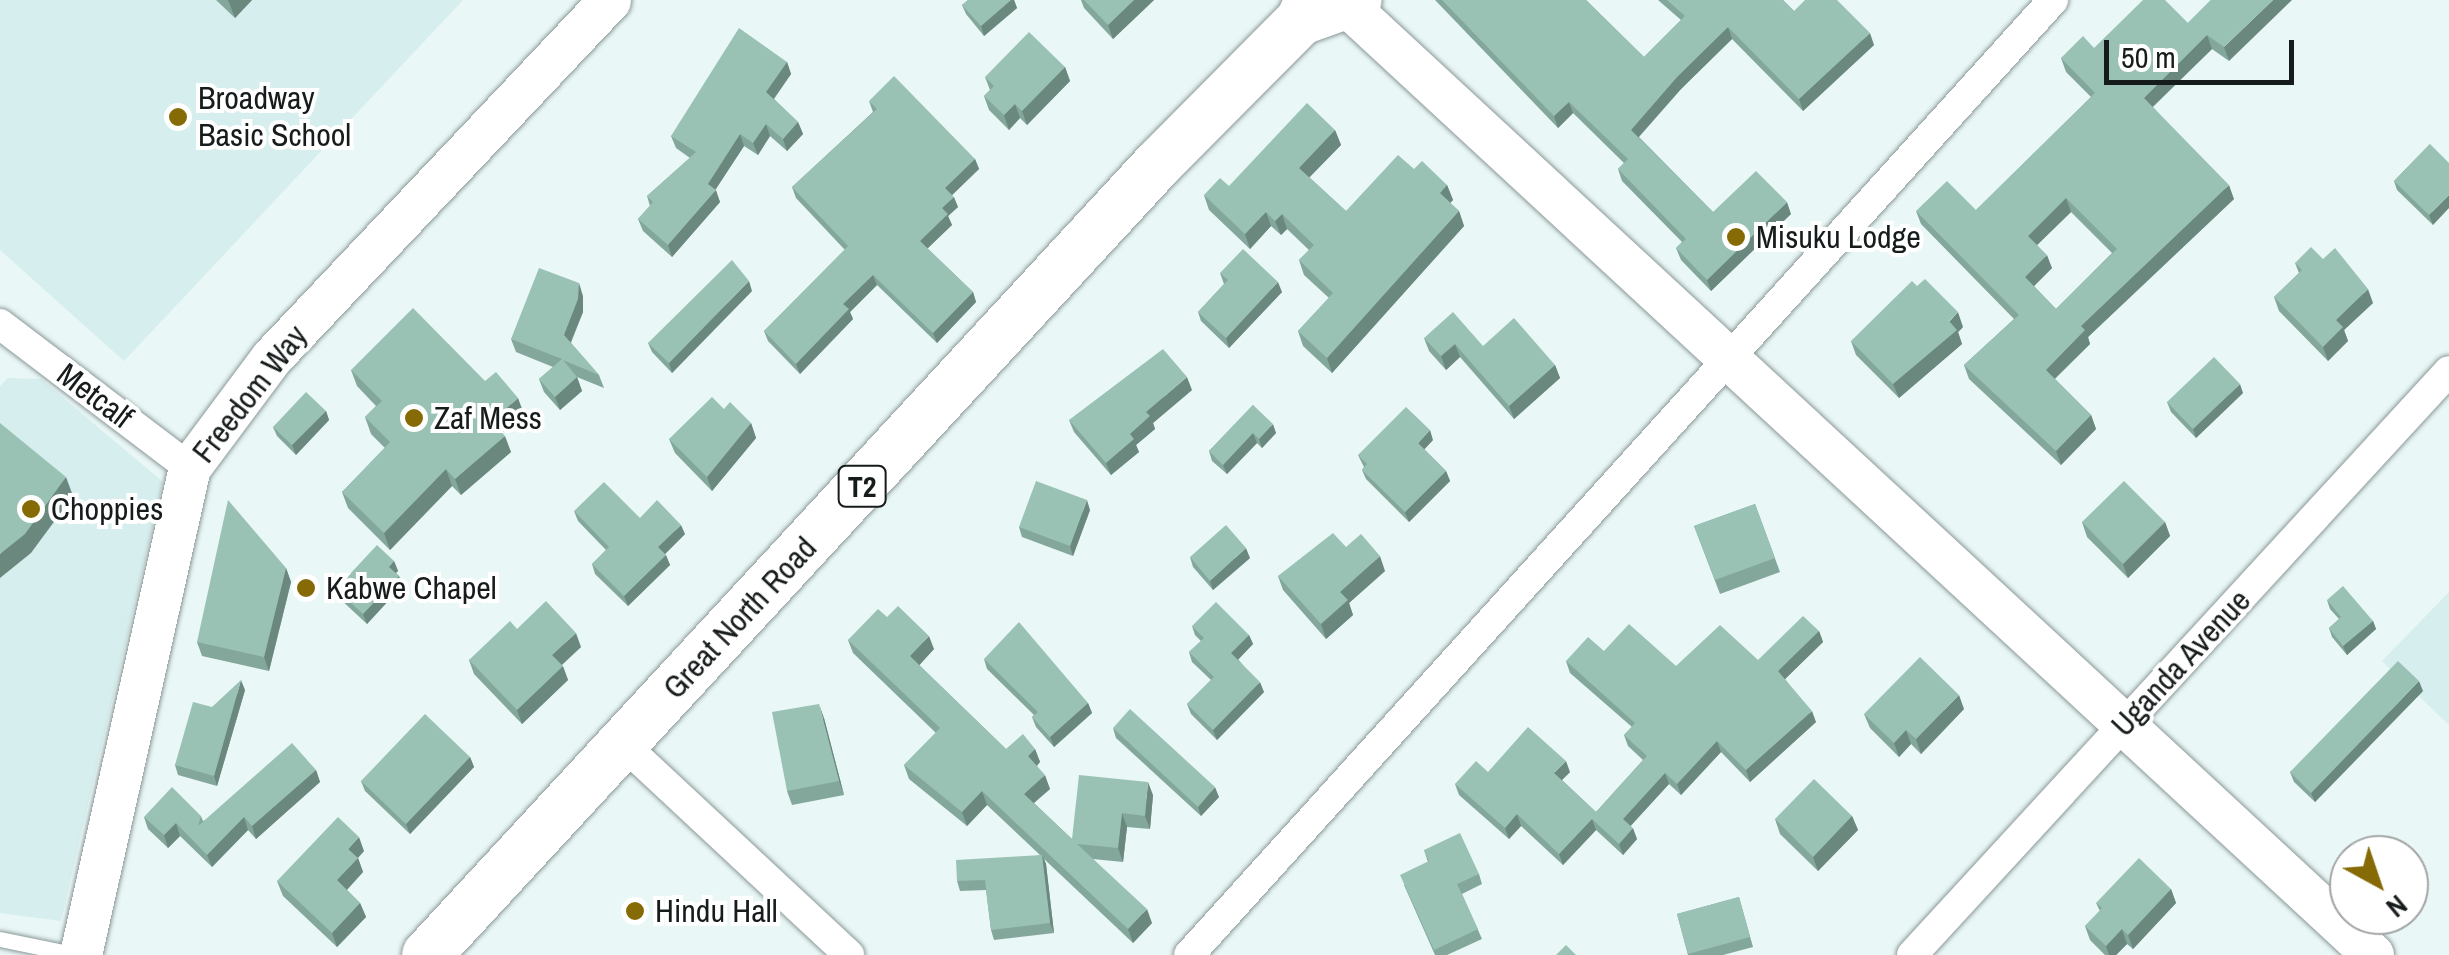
<!DOCTYPE html>
<html>
<head>
<meta charset="utf-8">
<style>
  body { margin:0 }
  #map { position:relative; width:2449px; height:955px; overflow:hidden; background:#e9f7f6; font-family:"Archivo Narrow",sans-serif }
  div>[style] { position:absolute }
  .built>* { inset:0; background:#d6eeed }
  .roads { filter:drop-shadow(0 0 2px #8b9898) drop-shadow(0 0 2px #8b9898) }
  .service>* { height:15px; margin:-7.5px; padding:0 7.5px; transform-origin:7.5px; border-radius:7.5px; background:#fff }
  .minor>* { height:30px; margin:-15px; padding:0 15px; transform-origin:15px; border-radius:15px; background:#fff }
  .secondary>* { height:42px; margin:-21px; padding:0 21px; transform-origin:21px; border-radius:21px; background:#fff }
  .trunk>* { height:50px; margin:-25px; padding:0 25px; transform-origin:25px; border-radius:25px; background:#fff }
  .wall>* { inset:0; background:#84a79b }
  .shaded-wall>* { inset:0; background:#6b887e }
  .building>* { inset:0; background:#99c2b4 }
  .dots>* { width:28px; height:28px; translate:-50% -50%; box-sizing:border-box; border:5px solid #fff; border-radius:50% }
  span { translate:-50% -50%; white-space:nowrap; text-align:center; line-height:1.15; -webkit-text-stroke:8px #fff; paint-order:stroke }
  .shield-label span { padding:2px 8px; background:#fff; border:2px solid; border-radius:8px; -webkit-text-stroke-width:0 }
  .shield-label { font-size:30px; color:#161b1b; font-weight:700 }
  .poi-label { font-size:32px; color:#161b1b }
  .left { translate:0 -50%; text-align:left }
  .street-label { font-size:32px; color:#161b1b }
  .north { position:absolute; left:2329px; top:835px; width:100px; height:100px; box-sizing:border-box; background:#fff; border:2px solid #a2a4a4; border-radius:50%; rotate:140deg; font-size:28px; font-weight:700; line-height:40px; text-align:center; color:#161b1b }
  .north::after { content:''; display:block; margin:auto; width:35px; height:45px; background:#866a05; clip-path:polygon(50% 0,100% 100%,50% 72%,0 100%) }
  .scale { position:absolute; left:2104px; top:40px; width:190px; height:45px; box-sizing:border-box; border:5px solid #161b1b; border-top:0; padding-left:12px; font-size:30px; line-height:35px; white-space:nowrap; color:#161b1b; -webkit-text-stroke:8px #fff; paint-order:stroke }
</style>
</head>
<body>
<div id="map">
  <div class="built">
    <div style="clip-path:polygon(0 0,463px 0,124px 361px,0 250px)"></div>
    <div style="clip-path:polygon(8px 378px,41px 379px,163px 482px,61px 921px,0 913px,0 386px)"></div>
    <div style="clip-path:polygon(2449px 592px,2449px 725px,2382px 661px)"></div>
  </div>
  <div class="roads">
    <div class="service">
      <div style="left:0;top:939px;width:80px;rotate:11.6deg"></div>
    </div>
    <div class="minor">
      <div style="left:0;top:324px;width:238px;rotate:37.2deg"></div>
      <div style="left:624px;top:745px;width:308px;rotate:43deg"></div>
      <div style="left:1189px;top:955px;width:1288px;rotate:-47.86deg"></div>
      <div style="left:1912px;top:955px;width:793px;rotate:-47.4deg"></div>
    </div>
    <div class="secondary">
      <div style="left:1341px;top:0;width:1406px;rotate:42.78deg"></div>
      <div style="left:81px;top:955px;width:499px;rotate:-77.4deg"></div>
      <div style="left:190px;top:468px;width:137px;rotate:-53.3deg"></div>
      <div style="left:272px;top:358px;width:492px;rotate:-46.6deg"></div>
    </div>
    <div class="trunk">
      <div style="left:1301px;top:20px;width:59px;rotate:-19.7deg"></div>
      <div style="left:427px;top:955px;width:1074px;rotate:-47.26deg"></div>
      <div style="left:1156px;top:166px;width:206px;rotate:-45.2deg"></div>
      <div style="left:1301px;top:20px;width:22px;rotate:-66deg"></div>
    </div>
  </div>
  <div class="wall">
    <div style="clip-path:polygon(216px 0,252px 0,235px 18px)"></div>
    <div style="clip-path:polygon(968px 0,1014px 0,1017px 8px,984px 36px,966px 14px,962px 5px)"></div>
    <div style="clip-path:polygon(1081px 0,1154px 0,1113px 39px,1084px 8px)"></div>
    <div style="clip-path:polygon(1435px 0,1586px 0,1644px 57px,1681px 20px,1658px 0,1783px 0,1794px 11px,1874px 45px,1803px 111px,1732px 39px,1681px 89px,1639px 137px,1713px 212px,1791px 214px,1711px 291px,1681px 260px,1676px 248px,1682px 242px,1622px 181px,1618px 169px,1624px 163px,1573px 113px,1558px 128px)"></div>
    <div style="clip-path:polygon(evenodd,2211px 0,2229px 61px,2212px 49px,2153px 107px,2234px 199px,2088px 337px,2090px 344px,2055px 379px,2091px 415px,2096px 429px,2061px 465px,1969px 379px,1964px 365px,2014px 319px,1921px 224px,1916px 211px,1976px 210px,2091px 97px,2066px 72px,2061px 58px,2094px 48px,2188px 23px,2211px 0,2071px 212px,2112px 253px,2056px 309px,2034px 286px,2052px 268px,2037px 245px,2071px 212px)"></div>
    <div style="clip-path:polygon(787px 62px,791px 74px,774px 99px,798px 122px,803px 134px,787px 151px,770px 136px,758px 155px,744px 146px,715px 190px,720px 202px,672px 257px,643px 231px,638px 219px,650px 206px,647px 196px,690px 158px,676px 148px,671px 136px)"></div>
    <div style="clip-path:polygon(1065px 67px,1070px 81px,1027px 125px,1020px 118px,1009px 130px,989px 110px,984px 96px,990px 90px,985px 77px)"></div>
    <div style="clip-path:polygon(869px 101px,975px 159px,979px 169px,952px 195px,958px 207px,948px 216px,952px 225px,927px 248px,973px 292px,976px 302px,937px 343px,877px 285px,850px 312px,853px 319px,800px 374px,768px 341px,764px 331px,845px 250px,796px 198px,792px 187px,873px 112px)"></div>
    <div style="clip-path:polygon(1335px 130px,1341px 145px,1309px 177px,1346px 211px,1414px 169px,1447px 185px,1453px 200px,1450px 203px,1459px 211px,1464px 226px,1332px 373px,1303px 346px,1298px 331px,1329px 298px,1304px 275px,1299px 260px,1309px 250px,1287px 229px,1281px 235px,1271px 226px,1250px 249px,1209px 210px,1204px 195px,1229px 186px)"></div>
    <div style="clip-path:polygon(2430px 144px,2433px 225px,2397px 190px,2394px 181px)"></div>
    <div style="clip-path:polygon(2323px 259px,2373px 303px,2344px 330px,2348px 341px,2328px 361px,2279px 311px,2274px 297px,2299px 273px,2295px 263px)"></div>
    <div style="clip-path:polygon(1220px 273px,1282px 292px,1229px 348px,1201px 321px,1198px 312px,1224px 284px)"></div>
    <div style="clip-path:polygon(752px 291px,672px 373px,652px 352px,648px 343px)"></div>
    <div style="clip-path:polygon(583px 296px,583px 312px,571px 343px,599px 375px,604px 388px,577px 377px,582px 391px,560px 410px,544px 392px,539px 379px,553px 367px,516px 352px,511px 339px)"></div>
    <div style="clip-path:polygon(1963px 327px,1958px 332px,1962px 344px,1899px 398px,1856px 355px,1851px 341px)"></div>
    <div style="clip-path:polygon(1424px 338px,1483px 346px,1555px 365px,1560px 378px,1514px 419px,1460px 357px,1446px 370px,1429px 351px)"></div>
    <div style="clip-path:polygon(351px 370px,485px 381px,524px 414px,502px 433px,511px 452px,461px 495px,452px 486px,390px 550px,348px 508px,342px 492px,385px 448px,371px 434px,365px 417px,376px 406px,357px 386px)"></div>
    <div style="clip-path:polygon(1192px 390px,1153px 423px,1155px 429px,1136px 445px,1139px 452px,1111px 475px,1074px 432px,1069px 420px)"></div>
    <div style="clip-path:polygon(2243px 393px,2196px 438px,2171px 412px,2167px 402px)"></div>
    <div style="clip-path:polygon(1253px 405px,1276px 433px,1262px 448px,1257px 443px,1227px 474px,1212px 461px,1209px 451px)"></div>
    <div style="clip-path:polygon(326px 411px,329px 420px,296px 455px,277px 436px,273px 427px)"></div>
    <div style="clip-path:polygon(751px 423px,756px 438px,712px 491px,675px 453px,669px 439px)"></div>
    <div style="clip-path:polygon(1433px 440px,1424px 449px,1446px 471px,1450px 481px,1409px 522px,1366px 479px,1362px 470px,1364px 467px,1358px 455px)"></div>
    <div style="clip-path:polygon(1755px 504px,1780px 572px,1720px 594px,1694px 526px)"></div>
    <div style="clip-path:polygon(1090px 510px,1073px 556px,1022px 537px,1019px 527px)"></div>
    <div style="clip-path:polygon(574px 511px,640px 518px,685px 534px,665px 554px,670px 565px,628px 606px,595px 574px,592px 564px,606px 550px,578px 521px)"></div>
    <div style="clip-path:polygon(2082px 522px,2165px 522px,2170px 536px,2128px 578px,2087px 537px)"></div>
    <div style="clip-path:polygon(1346px 547px,1385px 571px,1349px 603px,1353px 615px,1326px 639px,1283px 590px,1278px 576px)"></div>
    <div style="clip-path:polygon(1190px 557px,1250px 558px,1213px 590px,1193px 567px)"></div>
    <div style="clip-path:polygon(394px 561px,398px 571px,396px 573px,399px 576px,402px 586px,367px 624px,339px 598px,336px 589px)"></div>
    <div style="clip-path:polygon(286px 568px,291px 582px,269px 671px,202px 656px,197px 642px)"></div>
    <div style="clip-path:polygon(2327px 600px,2373px 621px,2376px 629px,2347px 655px,2332px 637px,2329px 628px,2339px 619px,2330px 609px)"></div>
    <div style="clip-path:polygon(887px 617px,934px 649px,919px 665px,1006px 749px,1035px 749px,1040px 762px,1037px 766px,1050px 789px,1034px 803px,1072px 839px,1153px 795px,1150px 829px,1127px 827px,1123px 862px,1093px 859px,1152px 923px,1133px 943px,1044px 859px,1046px 864px,1054px 933px,994px 940px,991px 930px,986px 890px,960px 891px,957px 881px,1040px 855px,987px 805px,967px 826px,909px 779px,904px 765px,936px 733px,853px 653px,848px 640px)"></div>
    <div style="clip-path:polygon(1192px 626px,1249px 635px,1253px 644px,1238px 659px,1264px 692px,1217px 740px,1191px 714px,1187px 704px,1211px 680px,1192px 662px,1189px 652px,1201px 641px,1195px 635px)"></div>
    <div style="clip-path:polygon(517px 629px,581px 647px,562px 665px,568px 680px,522px 724px,474px 674px,469px 660px)"></div>
    <div style="clip-path:polygon(1819px 631px,1823px 642px,1785px 679px,1816px 722px,1750px 782px,1721px 752px,1681px 795px,1669px 784px,1630px 826px,1637px 839px,1623px 855px,1596px 830px,1563px 865px,1521px 826px,1509px 839px,1459px 795px,1455px 784px,1488px 772px,1570px 772px,1562px 780px,1596px 812px,1643px 760px,1628px 746px,1624px 735px,1632px 727px,1570px 673px,1566px 661px,1604px 651px,1676px 666px,1758px 660px)"></div>
    <div style="clip-path:polygon(984px 659px,1088px 703px,1092px 713px,1054px 747px,1036px 727px,1032px 717px,1034px 715px,987px 669px)"></div>
    <div style="clip-path:polygon(245px 690px,217px 786px,178px 775px,175px 765px,212px 707px)"></div>
    <div style="clip-path:polygon(2423px 691px,2315px 802px,2294px 782px,2290px 772px)"></div>
    <div style="clip-path:polygon(1964px 709px,1921px 754px,1911px 744px,1899px 757px,1870px 728px,1864px 714px)"></div>
    <div style="clip-path:polygon(824px 718px,844px 795px,792px 805px,787px 791px)"></div>
    <div style="clip-path:polygon(1113px 728px,1219px 797px,1201px 816px,1116px 738px)"></div>
    <div style="clip-path:polygon(470px 757px,474px 767px,410px 834px,365px 791px,361px 781px)"></div>
    <div style="clip-path:polygon(316px 770px,320px 782px,256px 839px,248px 830px,212px 867px,180px 836px,168px 848px,148px 829px,144px 817px,201px 816px,203px 821px)"></div>
    <div style="clip-path:polygon(1852px 816px,1858px 830px,1818px 871px,1780px 834px,1775px 819px)"></div>
    <div style="clip-path:polygon(1424px 850px,1479px 874px,1482px 884px,1462px 894px,1482px 939px,1447px 955px,1435px 955px,1404px 885px,1428px 862px)"></div>
    <div style="clip-path:polygon(364px 851px,358px 858px,363px 872px,347px 890px,360px 903px,366px 917px,337px 947px,283px 896px,277px 881px)"></div>
    <div style="clip-path:polygon(2171px 889px,2176px 903px,2133px 949px,2127px 944px,2116px 955px,2105px 955px,2090px 940px,2085px 926px,2100px 911px,2096px 903px)"></div>
    <div style="clip-path:polygon(1739px 897px,1753px 947px,1723px 955px,1688px 955px,1677px 914px)"></div>
  </div>
  <div class="shaded-wall">
    <div style="clip-path:polygon(228px 0,252px 0,235px 18px)"></div>
    <div style="clip-path:polygon(1011px 0,1014px 0,1017px 8px,984px 36px,981px 26px)"></div>
    <div style="clip-path:polygon(1134px 0,1154px 0,1113px 39px,1108px 25px)"></div>
    <div style="clip-path:polygon(2273px 0,2292px 0,2229px 61px,2224px 47px)"></div>
    <div style="clip-path:polygon(1728px 27px,1732px 39px,1681px 89px,1635px 141px,1631px 130px,1677px 77px)"></div>
    <div style="clip-path:polygon(1870px 33px,1874px 45px,1803px 111px,1799px 99px)"></div>
    <div style="clip-path:polygon(2207px 35px,2212px 49px,2148px 111px,2144px 98px)"></div>
    <div style="clip-path:polygon(787px 62px,791px 74px,770px 104px,766px 92px)"></div>
    <div style="clip-path:polygon(1065px 67px,1070px 81px,1027px 125px,1022px 111px)"></div>
    <div style="clip-path:polygon(1569px 102px,1573px 113px,1558px 128px,1554px 116px)"></div>
    <div style="clip-path:polygon(1015px 104px,1020px 118px,1009px 130px,1004px 115px)"></div>
    <div style="clip-path:polygon(798px 122px,803px 134px,787px 151px,783px 139px)"></div>
    <div style="clip-path:polygon(766px 124px,770px 136px,758px 155px,753px 143px)"></div>
    <div style="clip-path:polygon(1335px 130px,1341px 145px,1304px 183px,1299px 168px)"></div>
    <div style="clip-path:polygon(740px 134px,744px 146px,714px 192px,716px 190px,720px 202px,672px 257px,668px 245px)"></div>
    <div style="clip-path:polygon(975px 159px,979px 169px,949px 198px,945px 188px)"></div>
    <div style="clip-path:polygon(1447px 185px,1453px 200px,1445px 208px,1440px 193px)"></div>
    <div style="clip-path:polygon(2229px 185px,2234px 199px,2088px 337px,2090px 344px,2050px 383px,2046px 370px,2081px 326px)"></div>
    <div style="clip-path:polygon(2449px 195px,2449px 208px,2433px 225px,2429px 215px)"></div>
    <div style="clip-path:polygon(954px 197px,958px 207px,948px 216px,952px 225px,924px 252px,920px 241px,942px 208px)"></div>
    <div style="clip-path:polygon(2066px 198px,2071px 212px,2033px 249px,2028px 236px)"></div>
    <div style="clip-path:polygon(1787px 202px,1791px 214px,1711px 291px,1707px 280px)"></div>
    <div style="clip-path:polygon(1459px 211px,1464px 226px,1332px 373px,1327px 358px)"></div>
    <div style="clip-path:polygon(1266px 212px,1271px 226px,1250px 249px,1245px 234px)"></div>
    <div style="clip-path:polygon(1282px 214px,1287px 229px,1281px 235px,1275px 221px)"></div>
    <div style="clip-path:polygon(2047px 255px,2052px 268px,2030px 290px,2025px 277px)"></div>
    <div style="clip-path:polygon(873px 275px,877px 285px,850px 312px,853px 319px,800px 374px,796px 364px,843px 304px)"></div>
    <div style="clip-path:polygon(749px 281px,752px 291px,672px 373px,669px 363px)"></div>
    <div style="clip-path:polygon(1278px 282px,1282px 292px,1229px 348px,1226px 338px)"></div>
    <div style="clip-path:polygon(579px 283px,583px 296px,583px 312px,568px 348px,564px 335px)"></div>
    <div style="clip-path:polygon(2368px 289px,2373px 303px,2344px 330px,2348px 341px,2328px 361px,2323px 347px,2336px 320px)"></div>
    <div style="clip-path:polygon(973px 292px,976px 302px,937px 343px,933px 333px)"></div>
    <div style="clip-path:polygon(1958px 312px,1963px 327px,1958px 332px,1962px 344px,1899px 398px,1893px 384px)"></div>
    <div style="clip-path:polygon(1455px 344px,1460px 357px,1446px 370px,1441px 356px)"></div>
    <div style="clip-path:polygon(1555px 365px,1560px 378px,1514px 419px,1509px 406px)"></div>
    <div style="clip-path:polygon(577px 377px,582px 391px,560px 410px,555px 397px)"></div>
    <div style="clip-path:polygon(1187px 377px,1192px 390px,1153px 423px,1155px 429px,1136px 445px,1139px 452px,1111px 475px,1106px 463px,1146px 412px)"></div>
    <div style="clip-path:polygon(2240px 384px,2243px 393px,2196px 438px,2193px 429px)"></div>
    <div style="clip-path:polygon(518px 398px,524px 414px,497px 437px,492px 421px)"></div>
    <div style="clip-path:polygon(326px 411px,329px 420px,296px 455px,292px 445px)"></div>
    <div style="clip-path:polygon(2091px 415px,2096px 429px,2061px 465px,2056px 451px)"></div>
    <div style="clip-path:polygon(751px 423px,756px 438px,712px 491px,707px 477px)"></div>
    <div style="clip-path:polygon(1273px 424px,1276px 433px,1262px 448px,1259px 439px)"></div>
    <div style="clip-path:polygon(1430px 430px,1433px 440px,1421px 453px,1418px 443px)"></div>
    <div style="clip-path:polygon(1253px 433px,1257px 443px,1227px 474px,1223px 465px)"></div>
    <div style="clip-path:polygon(505px 436px,511px 452px,461px 495px,455px 479px)"></div>
    <div style="clip-path:polygon(446px 469px,452px 486px,390px 550px,384px 533px)"></div>
    <div style="clip-path:polygon(1446px 471px,1450px 481px,1409px 522px,1405px 512px)"></div>
    <div style="clip-path:polygon(66px 477px,73px 496px,31px 553px,0 578px,0 554px)"></div>
    <div style="clip-path:polygon(1087px 500px,1090px 510px,1073px 556px,1070px 546px)"></div>
    <div style="clip-path:polygon(2165px 522px,2170px 536px,2128px 578px,2123px 564px)"></div>
    <div style="clip-path:polygon(681px 525px,685px 534px,662px 557px,658px 547px)"></div>
    <div style="clip-path:polygon(1246px 548px,1250px 558px,1213px 590px,1210px 581px)"></div>
    <div style="clip-path:polygon(666px 555px,670px 565px,628px 606px,624px 596px)"></div>
    <div style="clip-path:polygon(1380px 556px,1385px 571px,1349px 603px,1353px 615px,1326px 639px,1321px 624px,1340px 592px)"></div>
    <div style="clip-path:polygon(394px 561px,398px 571px,392px 576px,389px 567px)"></div>
    <div style="clip-path:polygon(286px 568px,291px 582px,269px 671px,264px 657px)"></div>
    <div style="clip-path:polygon(399px 576px,402px 586px,367px 624px,363px 614px)"></div>
    <div style="clip-path:polygon(2373px 621px,2376px 629px,2347px 655px,2343px 646px)"></div>
    <div style="clip-path:polygon(1819px 631px,1823px 642px,1782px 682px,1778px 671px)"></div>
    <div style="clip-path:polygon(576px 633px,581px 647px,557px 669px,552px 655px)"></div>
    <div style="clip-path:polygon(1249px 635px,1253px 644px,1235px 663px,1231px 653px)"></div>
    <div style="clip-path:polygon(929px 636px,934px 649px,915px 670px,910px 656px)"></div>
    <div style="clip-path:polygon(563px 666px,568px 680px,522px 724px,517px 710px)"></div>
    <div style="clip-path:polygon(241px 680px,245px 690px,217px 786px,214px 776px)"></div>
    <div style="clip-path:polygon(2419px 681px,2423px 691px,2315px 802px,2311px 793px)"></div>
    <div style="clip-path:polygon(1260px 682px,1264px 692px,1217px 740px,1213px 730px)"></div>
    <div style="clip-path:polygon(1959px 695px,1964px 709px,1921px 754px,1916px 739px)"></div>
    <div style="clip-path:polygon(1088px 703px,1092px 713px,1054px 747px,1050px 737px)"></div>
    <div style="clip-path:polygon(819px 704px,824px 718px,844px 795px,839px 781px)"></div>
    <div style="clip-path:polygon(1812px 711px,1816px 722px,1750px 782px,1746px 770px)"></div>
    <div style="clip-path:polygon(1906px 730px,1911px 744px,1899px 757px,1894px 743px)"></div>
    <div style="clip-path:polygon(1717px 741px,1721px 752px,1681px 795px,1677px 784px)"></div>
    <div style="clip-path:polygon(1035px 749px,1040px 762px,1033px 769px,1028px 756px)"></div>
    <div style="clip-path:polygon(470px 757px,474px 767px,410px 834px,406px 824px)"></div>
    <div style="clip-path:polygon(1566px 761px,1570px 772px,1558px 784px,1554px 773px)"></div>
    <div style="clip-path:polygon(316px 770px,320px 782px,256px 839px,252px 826px)"></div>
    <div style="clip-path:polygon(1665px 773px,1669px 784px,1627px 830px,1623px 819px)"></div>
    <div style="clip-path:polygon(1045px 775px,1050px 789px,1029px 807px,1024px 794px)"></div>
    <div style="clip-path:polygon(1148px 782px,1153px 795px,1150px 829px,1145px 816px)"></div>
    <div style="clip-path:polygon(1215px 787px,1219px 797px,1201px 816px,1198px 807px)"></div>
    <div style="clip-path:polygon(982px 791px,987px 805px,967px 826px,962px 812px)"></div>
    <div style="clip-path:polygon(1122px 813px,1127px 827px,1123px 862px,1118px 848px)"></div>
    <div style="clip-path:polygon(1517px 814px,1521px 826px,1509px 839px,1505px 828px)"></div>
    <div style="clip-path:polygon(1852px 816px,1858px 830px,1818px 871px,1813px 857px)"></div>
    <div style="clip-path:polygon(244px 817px,248px 830px,212px 867px,207px 855px)"></div>
    <div style="clip-path:polygon(1592px 819px,1596px 830px,1563px 865px,1559px 854px)"></div>
    <div style="clip-path:polygon(176px 823px,180px 836px,168px 848px,164px 835px)"></div>
    <div style="clip-path:polygon(1633px 828px,1637px 839px,1623px 855px,1619px 844px)"></div>
    <div style="clip-path:polygon(359px 837px,364px 851px,353px 863px,348px 849px)"></div>
    <div style="clip-path:polygon(1042px 855px,1046px 864px,1054px 933px,1050px 923px)"></div>
    <div style="clip-path:polygon(358px 858px,363px 872px,342px 895px,337px 880px)"></div>
    <div style="clip-path:polygon(2171px 889px,2176px 903px,2133px 949px,2128px 935px)"></div>
    <div style="clip-path:polygon(360px 903px,366px 917px,337px 947px,332px 933px)"></div>
    <div style="clip-path:polygon(1147px 909px,1152px 923px,1133px 943px,1128px 929px)"></div>
    <div style="clip-path:polygon(2122px 929px,2127px 944px,2116px 955px,2109px 955px,2106px 946px)"></div>
  </div>
  <div class="building">
    <div style="clip-path:polygon(968px 0,1011px 0,981px 26px,962px 5px)"></div>
    <div style="clip-path:polygon(1084px 0,1134px 0,1108px 25px)"></div>
    <div style="clip-path:polygon(1442px 0,1586px 0,1644px 57px,1685px 16px,1667px 0,1783px 0,1794px 11px,1805px 0,1837px 0,1870px 33px,1799px 99px,1728px 27px,1677px 77px,1631px 130px,1713px 212px,1756px 171px,1787px 202px,1707px 280px,1676px 248px,1686px 239px,1618px 169px,1628px 159px,1569px 102px,1554px 116px)"></div>
    <div style="clip-path:polygon(evenodd,2143px 0,2165px 0,2188px 23px,2211px 0,2273px 0,2224px 47px,2207px 35px,2144px 98px,2229px 185px,2081px 326px,2085px 330px,2046px 370px,2091px 415px,2056px 451px,1964px 365px,2019px 315px,1916px 211px,1947px 181px,1976px 210px,2095px 93px,2061px 58px,2083px 36px,2094px 48px,2143px 0,2066px 198px,2117px 249px,2056px 309px,2025px 277px,2047px 255px,2028px 236px,2066px 198px)"></div>
    <div style="clip-path:polygon(739px 28px,787px 62px,766px 92px,798px 122px,783px 139px,766px 124px,753px 143px,740px 134px,708px 184px,716px 190px,668px 245px,638px 219px,653px 202px,647px 196px,696px 152px,671px 136px)"></div>
    <div style="clip-path:polygon(1029px 32px,1065px 67px,1022px 111px,1015px 104px,1004px 115px,984px 96px,994px 86px,985px 77px)"></div>
    <div style="clip-path:polygon(894px 76px,975px 159px,945px 188px,954px 197px,942px 208px,948px 214px,920px 241px,973px 292px,933px 333px,873px 275px,843px 304px,849px 309px,796px 364px,764px 331px,848px 246px,792px 187px,877px 109px,869px 101px)"></div>
    <div style="clip-path:polygon(1307px 103px,1335px 130px,1299px 168px,1346px 211px,1398px 155px,1414px 169px,1422px 161px,1447px 185px,1440px 193px,1459px 211px,1327px 358px,1298px 331px,1333px 293px,1299px 260px,1314px 245px,1282px 214px,1275px 221px,1266px 212px,1245px 234px,1204px 195px,1220px 178px,1229px 186px)"></div>
    <div style="clip-path:polygon(2430px 144px,2449px 163px,2449px 195px,2429px 215px,2394px 181px)"></div>
    <div style="clip-path:polygon(2311px 247px,2323px 259px,2335px 248px,2368px 289px,2336px 320px,2343px 327px,2323px 347px,2274px 297px,2302px 270px,2295px 263px)"></div>
    <div style="clip-path:polygon(1243px 249px,1278px 282px,1226px 338px,1198px 312px,1228px 280px,1220px 273px)"></div>
    <div style="clip-path:polygon(732px 260px,749px 281px,669px 363px,648px 343px)"></div>
    <div style="clip-path:polygon(539px 268px,579px 283px,578px 299px,564px 335px,599px 375px,563px 360px,577px 377px,555px 397px,539px 379px,562px 359px,511px 339px)"></div>
    <div style="clip-path:polygon(1925px 279px,1958px 312px,1949px 321px,1957px 330px,1893px 384px,1851px 341px,1912px 281px,1917px 286px)"></div>
    <div style="clip-path:polygon(413px 308px,485px 381px,496px 372px,518px 398px,492px 421px,505px 436px,455px 479px,446px 469px,384px 533px,342px 492px,390px 442px,365px 417px,382px 401px,351px 370px)"></div>
    <div style="clip-path:polygon(1453px 312px,1483px 346px,1514px 318px,1555px 365px,1509px 406px,1455px 344px,1441px 356px,1424px 338px)"></div>
    <div style="clip-path:polygon(1163px 349px,1187px 377px,1146px 412px,1150px 416px,1130px 434px,1134px 439px,1106px 463px,1069px 420px)"></div>
    <div style="clip-path:polygon(2214px 357px,2240px 384px,2193px 429px,2167px 402px)"></div>
    <div style="clip-path:polygon(306px 392px,326px 411px,292px 445px,273px 427px)"></div>
    <div style="clip-path:polygon(712px 397px,724px 409px,730px 402px,751px 423px,707px 477px,669px 439px)"></div>
    <div style="clip-path:polygon(1253px 405px,1273px 424px,1259px 439px,1253px 433px,1223px 465px,1209px 451px)"></div>
    <div style="clip-path:polygon(1406px 407px,1430px 430px,1418px 443px,1446px 471px,1405px 512px,1362px 470px,1367px 464px,1358px 455px)"></div>
    <div style="clip-path:polygon(0 423px,66px 477px,25px 534px,0 554px)"></div>
    <div style="clip-path:polygon(1036px 481px,1087px 500px,1070px 546px,1019px 527px)"></div>
    <div style="clip-path:polygon(2124px 481px,2165px 522px,2123px 564px,2082px 522px)"></div>
    <div style="clip-path:polygon(604px 482px,640px 518px,657px 500px,681px 525px,658px 547px,666px 555px,624px 596px,592px 564px,609px 547px,574px 511px)"></div>
    <div style="clip-path:polygon(228px 500px,286px 568px,264px 657px,197px 642px)"></div>
    <div style="clip-path:polygon(1755px 504px,1775px 558px,1715px 580px,1694px 526px)"></div>
    <div style="clip-path:polygon(1226px 525px,1246px 548px,1210px 581px,1190px 557px)"></div>
    <div style="clip-path:polygon(1333px 533px,1346px 547px,1361px 534px,1380px 556px,1340px 592px,1348px 600px,1321px 624px,1278px 576px)"></div>
    <div style="clip-path:polygon(377px 545px,394px 561px,389px 567px,399px 576px,363px 614px,336px 589px)"></div>
    <div style="clip-path:polygon(2343px 586px,2373px 621px,2343px 646px,2329px 628px,2341px 617px,2327px 600px)"></div>
    <div style="clip-path:polygon(546px 601px,576px 633px,552px 655px,563px 666px,517px 710px,469px 660px,510px 621px,517px 629px)"></div>
    <div style="clip-path:polygon(1216px 602px,1249px 635px,1231px 653px,1260px 682px,1213px 730px,1187px 704px,1214px 677px,1189px 652px,1204px 638px,1192px 626px)"></div>
    <div style="clip-path:polygon(898px 606px,929px 636px,910px 656px,1006px 749px,1023px 734px,1035px 749px,1028px 756px,1045px 775px,1024px 794px,1072px 839px,1079px 775px,1148px 782px,1145px 816px,1122px 813px,1118px 848px,1077px 844px,1147px 909px,1128px 929px,982px 791px,962px 812px,904px 765px,940px 728px,848px 640px,878px 609px,887px 617px)"></div>
    <div style="clip-path:polygon(1803px 616px,1819px 631px,1778px 671px,1812px 711px,1746px 770px,1717px 741px,1677px 784px,1665px 773px,1623px 819px,1633px 828px,1619px 844px,1592px 819px,1559px 854px,1517px 814px,1505px 828px,1455px 784px,1476px 761px,1488px 772px,1528px 727px,1566px 761px,1554px 773px,1596px 812px,1647px 756px,1624px 735px,1635px 723px,1566px 661px,1588px 637px,1604px 651px,1629px 624px,1676px 666px,1720px 625px,1758px 660px)"></div>
    <div style="clip-path:polygon(1019px 622px,1088px 703px,1050px 737px,1032px 717px,1038px 712px,984px 659px)"></div>
    <div style="clip-path:polygon(1920px 657px,1959px 695px,1916px 739px,1906px 730px,1894px 743px,1864px 714px)"></div>
    <div style="clip-path:polygon(2398px 661px,2419px 681px,2311px 793px,2290px 772px)"></div>
    <div style="clip-path:polygon(241px 680px,214px 776px,175px 765px,193px 702px,212px 707px)"></div>
    <div style="clip-path:polygon(819px 704px,839px 781px,787px 791px,772px 712px)"></div>
    <div style="clip-path:polygon(1130px 709px,1215px 787px,1198px 807px,1113px 728px)"></div>
    <div style="clip-path:polygon(425px 714px,470px 757px,406px 824px,361px 781px)"></div>
    <div style="clip-path:polygon(292px 743px,316px 770px,252px 826px,244px 817px,207px 855px,176px 823px,164px 835px,144px 817px,172px 787px,201px 816px,198px 826px)"></div>
    <div style="clip-path:polygon(1814px 779px,1852px 816px,1813px 857px,1775px 819px)"></div>
    <div style="clip-path:polygon(338px 817px,359px 837px,348px 849px,358px 858px,337px 880px,360px 903px,332px 933px,277px 881px)"></div>
    <div style="clip-path:polygon(1460px 833px,1479px 874px,1457px 884px,1478px 929px,1434px 950px,1400px 875px,1429px 861px,1424px 850px)"></div>
    <div style="clip-path:polygon(1042px 855px,1050px 923px,991px 930px,985px 880px,957px 881px,956px 860px)"></div>
    <div style="clip-path:polygon(2139px 858px,2171px 889px,2128px 935px,2122px 929px,2106px 946px,2085px 926px,2102px 908px,2096px 903px)"></div>
    <div style="clip-path:polygon(1739px 897px,1750px 937px,1688px 954px,1677px 914px)"></div>
    <div style="clip-path:polygon(1566px 945px,1576px 955px,1556px 955px)"></div>
  </div>
  <div class="dots">
    <div style="left:178px;top:117px;background:#866a05"></div>
    <div style="left:1736px;top:237px;background:#866a05"></div>
    <div style="left:414px;top:418px;background:#866a05"></div>
    <div style="left:31px;top:509px;background:#866a05"></div>
    <div style="left:306px;top:588px;background:#866a05"></div>
    <div style="left:635px;top:911px;background:#866a05"></div>
  </div>
  <div class="shield-label">
    <span style="left:862px;top:486px">T2</span>
  </div>
  <div class="poi-label">
    <span class="left" style="left:198px;top:117px">Broadway<br>Basic School</span>
    <span class="left" style="left:1756px;top:237px">Misuku Lodge</span>
    <span class="left" style="left:434px;top:418px">Zaf Mess</span>
    <span class="left" style="left:51px;top:509px">Choppies</span>
    <span class="left" style="left:326px;top:588px">Kabwe Chapel</span>
    <span class="left" style="left:655px;top:911px">Hindu Hall</span>
  </div>
  <div class="street-label">
    <span style="left:250px;top:394px;rotate:-52deg">Freedom Way</span>
    <span style="left:95px;top:396px;rotate:37deg">Metcalf</span>
    <span style="left:740px;top:618px;rotate:-47deg">Great North Road</span>
    <span style="left:2181px;top:663px;rotate:-47deg">Uganda Avenue</span>
  </div>
  <div class="north">N</div>
  <div class="scale">50 m</div>
</div>
</body>
</html>
